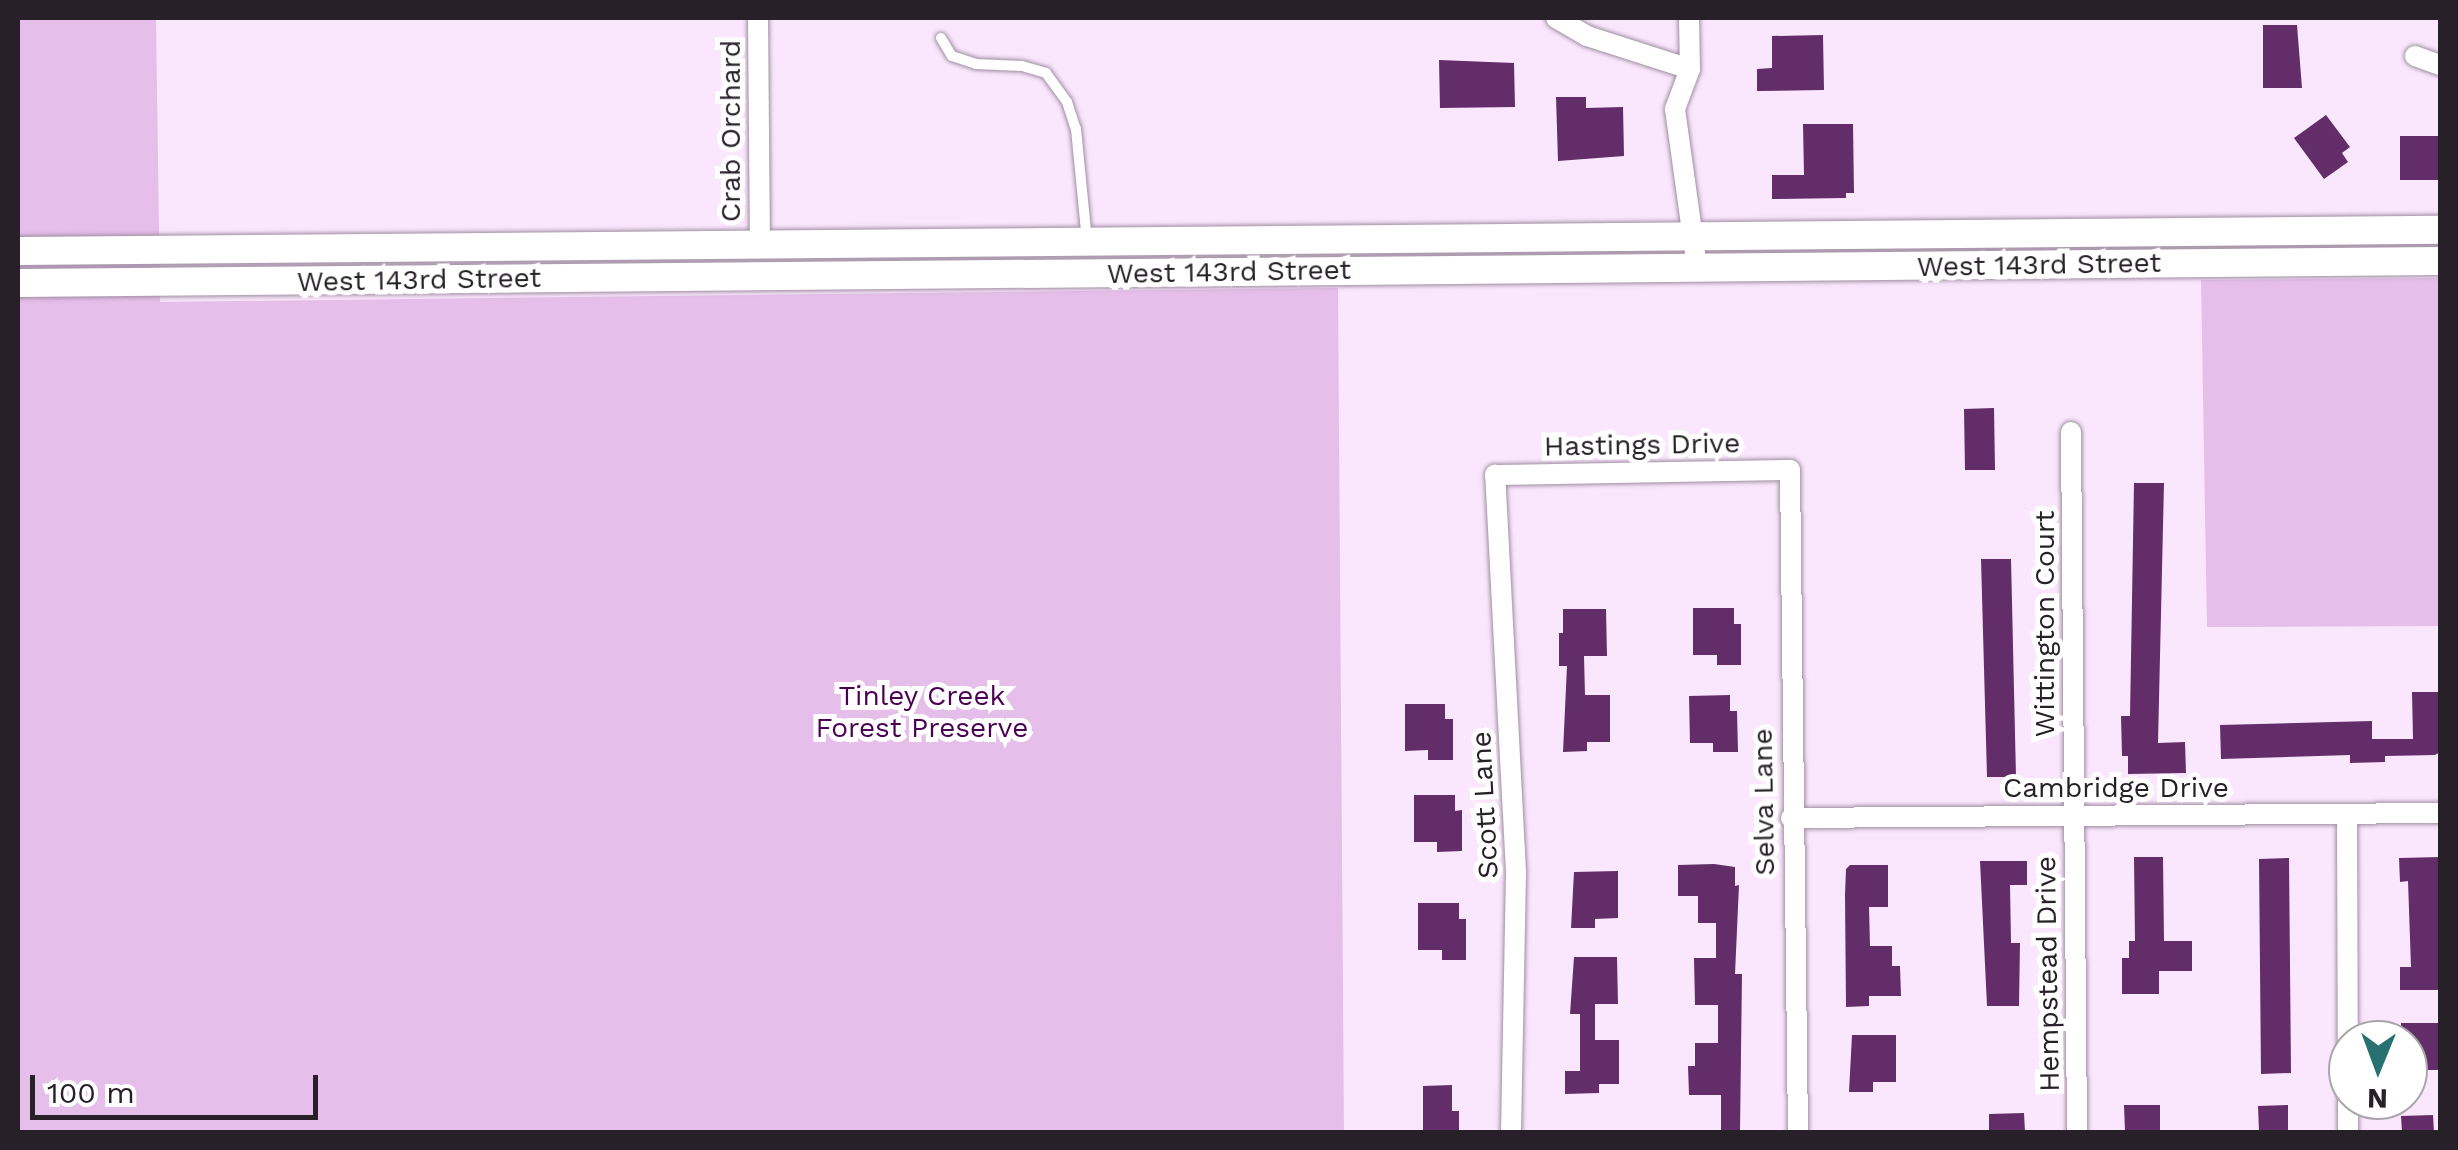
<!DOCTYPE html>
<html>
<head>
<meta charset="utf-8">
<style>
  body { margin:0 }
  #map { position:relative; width:2458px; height:1150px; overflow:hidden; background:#fae7fd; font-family:"Work Sans",sans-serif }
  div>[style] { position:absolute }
  .green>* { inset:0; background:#e5bfea }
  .building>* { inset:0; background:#622d69 }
  .roads { filter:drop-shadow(0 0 2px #a08ea2) drop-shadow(0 0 2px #a08ea2) }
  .service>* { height:10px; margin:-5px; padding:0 5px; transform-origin:5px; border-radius:5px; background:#fff }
  .minor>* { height:20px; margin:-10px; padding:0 10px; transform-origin:10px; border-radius:10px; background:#fff }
  .secondary>* { height:28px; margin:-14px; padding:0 14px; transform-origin:14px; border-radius:14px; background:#fff }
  span { translate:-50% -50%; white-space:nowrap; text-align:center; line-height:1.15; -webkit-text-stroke:10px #fff; paint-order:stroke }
  .street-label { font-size:28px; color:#272028 }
  .park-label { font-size:28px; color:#4c0055 }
  .frame { position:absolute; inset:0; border:20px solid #272028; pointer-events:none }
  .north { position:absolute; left:2328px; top:1020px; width:100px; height:100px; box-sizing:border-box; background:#fff; border:2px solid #a9a6a9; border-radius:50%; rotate:181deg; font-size:28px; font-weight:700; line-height:40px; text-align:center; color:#272028 }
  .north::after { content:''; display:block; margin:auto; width:35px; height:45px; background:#277270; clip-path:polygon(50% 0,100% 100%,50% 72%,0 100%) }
  .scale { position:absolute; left:30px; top:1075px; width:288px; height:45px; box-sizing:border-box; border:5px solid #272028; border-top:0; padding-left:12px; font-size:30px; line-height:35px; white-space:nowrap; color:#272028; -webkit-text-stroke:8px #fff; paint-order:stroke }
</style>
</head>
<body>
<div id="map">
  <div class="green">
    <div style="clip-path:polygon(18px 18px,156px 18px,160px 302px,1338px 288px,1344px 1132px,18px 1132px)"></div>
    <div style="clip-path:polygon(2440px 278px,2440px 626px,2207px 627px,2201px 280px)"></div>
  </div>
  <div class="building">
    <div style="clip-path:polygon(2263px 25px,2297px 25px,2302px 88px,2263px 88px)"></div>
    <div style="clip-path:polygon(1823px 35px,1824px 90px,1757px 91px,1757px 69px,1772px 68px,1772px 36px)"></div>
    <div style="clip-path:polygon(1439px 60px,1514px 63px,1515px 107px,1440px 108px)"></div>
    <div style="clip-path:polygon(1556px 97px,1586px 97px,1586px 108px,1623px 107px,1624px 156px,1558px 161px)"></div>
    <div style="clip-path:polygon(2326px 115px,2350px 147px,2342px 153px,2348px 162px,2324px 179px,2294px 138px)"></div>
    <div style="clip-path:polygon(1803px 124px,1853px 124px,1854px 193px,1846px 193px,1846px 198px,1772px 199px,1772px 175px,1804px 175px)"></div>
    <div style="clip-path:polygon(2400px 136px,2440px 136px,2440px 180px,2400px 180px)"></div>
    <div style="clip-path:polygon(1994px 408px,1995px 470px,1965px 470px,1964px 409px)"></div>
    <div style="clip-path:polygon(2134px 483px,2164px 483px,2158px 743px,2185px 742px,2186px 773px,2128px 774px,2128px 756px,2122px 756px,2121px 716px,2130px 716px)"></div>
    <div style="clip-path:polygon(1981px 559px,2011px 559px,2016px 777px,1987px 777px)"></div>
    <div style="clip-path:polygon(1693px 608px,1734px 608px,1734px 624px,1741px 624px,1741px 665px,1717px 665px,1717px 655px,1693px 655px)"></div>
    <div style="clip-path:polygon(1563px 609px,1606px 609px,1607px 656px,1584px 656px,1585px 695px,1610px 695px,1610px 742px,1587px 742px,1587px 751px,1563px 752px,1567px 666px,1559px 666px,1559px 633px,1563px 633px)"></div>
    <div style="clip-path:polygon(2412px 692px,2440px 692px,2440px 752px,2435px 755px,2385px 756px,2385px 762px,2350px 763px,2350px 755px,2221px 759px,2220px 725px,2372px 721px,2372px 739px,2413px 739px)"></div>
    <div style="clip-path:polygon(1730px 695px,1730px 711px,1737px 711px,1738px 752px,1713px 752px,1713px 743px,1690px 743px,1689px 696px)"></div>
    <div style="clip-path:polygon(1405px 704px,1445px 704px,1445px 719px,1453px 719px,1453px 760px,1428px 760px,1428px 750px,1405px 751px)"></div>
    <div style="clip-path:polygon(1414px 795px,1455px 795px,1455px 811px,1462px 810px,1462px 851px,1437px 852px,1437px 842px,1414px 842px)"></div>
    <div style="clip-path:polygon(2134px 857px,2163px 857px,2164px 941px,2192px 941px,2192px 971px,2159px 971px,2159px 994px,2122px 994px,2122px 958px,2129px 958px,2129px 941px,2135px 941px)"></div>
    <div style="clip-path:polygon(2440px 857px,2440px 990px,2400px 990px,2400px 967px,2411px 967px,2408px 881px,2400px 882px,2399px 858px)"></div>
    <div style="clip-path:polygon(2289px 858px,2291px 1073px,2261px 1074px,2259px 859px)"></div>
    <div style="clip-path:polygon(1980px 861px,2027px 861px,2027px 885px,2010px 885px,2011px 943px,2020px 943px,2019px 1006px,1987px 1006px)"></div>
    <div style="clip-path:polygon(1714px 864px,1735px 867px,1735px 886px,1739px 885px,1735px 974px,1742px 974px,1740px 1132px,1721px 1132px,1721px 1095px,1689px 1095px,1688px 1066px,1695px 1066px,1695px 1043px,1718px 1043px,1718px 1005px,1695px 1005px,1694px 958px,1716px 958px,1716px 923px,1698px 923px,1698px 896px,1678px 896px,1678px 865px)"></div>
    <div style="clip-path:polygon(1850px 865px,1888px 865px,1888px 907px,1869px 907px,1870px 946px,1892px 946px,1892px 966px,1900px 966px,1901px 996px,1869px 996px,1869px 1006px,1846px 1007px,1845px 895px,1846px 869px)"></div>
    <div style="clip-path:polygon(1618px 871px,1618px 918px,1595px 919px,1595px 928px,1571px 928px,1574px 872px)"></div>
    <div style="clip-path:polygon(1418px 903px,1459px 903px,1459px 919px,1466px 919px,1466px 960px,1442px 960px,1442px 950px,1418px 950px)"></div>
    <div style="clip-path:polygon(1574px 957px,1617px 957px,1618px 1004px,1595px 1004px,1595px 1040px,1619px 1040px,1619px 1084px,1599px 1084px,1599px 1093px,1565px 1094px,1565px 1071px,1580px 1071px,1580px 1014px,1570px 1014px)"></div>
    <div style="clip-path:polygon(2401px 1023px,2440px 1023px,2440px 1070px,2408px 1070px,2408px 1040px,2401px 1040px)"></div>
    <div style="clip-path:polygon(1852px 1035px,1896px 1035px,1896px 1082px,1873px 1082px,1873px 1092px,1849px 1092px)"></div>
    <div style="clip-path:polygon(1452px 1085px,1452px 1111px,1459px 1111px,1459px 1132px,1423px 1132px,1423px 1086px)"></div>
    <div style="clip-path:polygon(2124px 1105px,2160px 1105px,2160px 1132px,2125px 1132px)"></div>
    <div style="clip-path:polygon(2288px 1105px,2288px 1132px,2259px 1132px,2258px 1106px)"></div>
    <div style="clip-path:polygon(2024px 1113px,2025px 1132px,1989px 1132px,1989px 1114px)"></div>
    <div style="clip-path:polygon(2433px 1115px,2434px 1132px,2402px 1132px,2401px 1116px)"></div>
  </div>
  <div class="roads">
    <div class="service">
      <div style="left:941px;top:38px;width:21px;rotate:59deg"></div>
      <div style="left:952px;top:56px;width:25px;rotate:18deg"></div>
      <div style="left:976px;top:64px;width:46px;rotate:2.5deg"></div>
      <div style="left:1022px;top:66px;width:25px;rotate:16deg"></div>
      <div style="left:1046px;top:73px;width:36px;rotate:54deg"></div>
      <div style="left:1067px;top:102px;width:28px;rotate:72deg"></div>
      <div style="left:1076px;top:129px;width:113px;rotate:84.4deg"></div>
    </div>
    <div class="minor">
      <div style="left:758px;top:18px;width:226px;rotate:89.5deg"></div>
      <div style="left:1556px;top:18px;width:36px;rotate:30deg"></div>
      <div style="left:1587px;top:36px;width:108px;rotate:17.8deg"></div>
      <div style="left:1689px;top:18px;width:51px;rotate:88.9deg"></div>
      <div style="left:1690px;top:69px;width:43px;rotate:110.6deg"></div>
      <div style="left:1675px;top:109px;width:161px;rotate:82.1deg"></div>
      <div style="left:2415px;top:56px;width:27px;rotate:20deg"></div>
      <div style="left:2071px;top:432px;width:700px;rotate:89.51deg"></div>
      <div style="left:2347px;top:814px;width:318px;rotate:89.8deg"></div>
      <div style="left:1791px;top:818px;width:649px;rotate:-0.44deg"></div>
      <div style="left:1511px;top:1132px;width:260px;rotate:-88.9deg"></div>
      <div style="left:1516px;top:872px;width:398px;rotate:-93deg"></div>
      <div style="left:1495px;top:475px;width:295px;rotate:-1deg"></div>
      <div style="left:1790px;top:470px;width:662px;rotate:89.31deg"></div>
    </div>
    <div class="secondary">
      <div style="left:18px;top:251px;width:2422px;rotate:-0.5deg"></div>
      <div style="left:18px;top:283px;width:2422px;rotate:-0.52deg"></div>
    </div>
  </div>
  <div class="street-label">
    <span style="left:731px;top:131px;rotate:-90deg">Crab Orchard</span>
    <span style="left:2039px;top:265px;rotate:-1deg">West 143rd Street</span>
    <span style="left:1229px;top:272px;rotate:-1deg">West 143rd Street</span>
    <span style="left:419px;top:280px;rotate:-1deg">West 143rd Street</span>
    <span style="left:1642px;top:445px;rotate:-1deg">Hastings Drive</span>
    <span style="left:2045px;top:624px;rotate:-90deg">Wittington Court</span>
    <span style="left:2116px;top:788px">Cambridge Drive</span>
    <span style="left:1764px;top:802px;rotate:-91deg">Selva Lane</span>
    <span style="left:1485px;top:805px;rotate:-93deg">Scott Lane</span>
    <span style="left:2048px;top:974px;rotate:-91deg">Hempstead Drive</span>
  </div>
  <div class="park-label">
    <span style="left:922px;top:712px">Tinley Creek<br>Forest Preserve</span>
  </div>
  <div class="frame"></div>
  <div class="north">N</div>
  <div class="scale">100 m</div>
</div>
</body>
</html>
